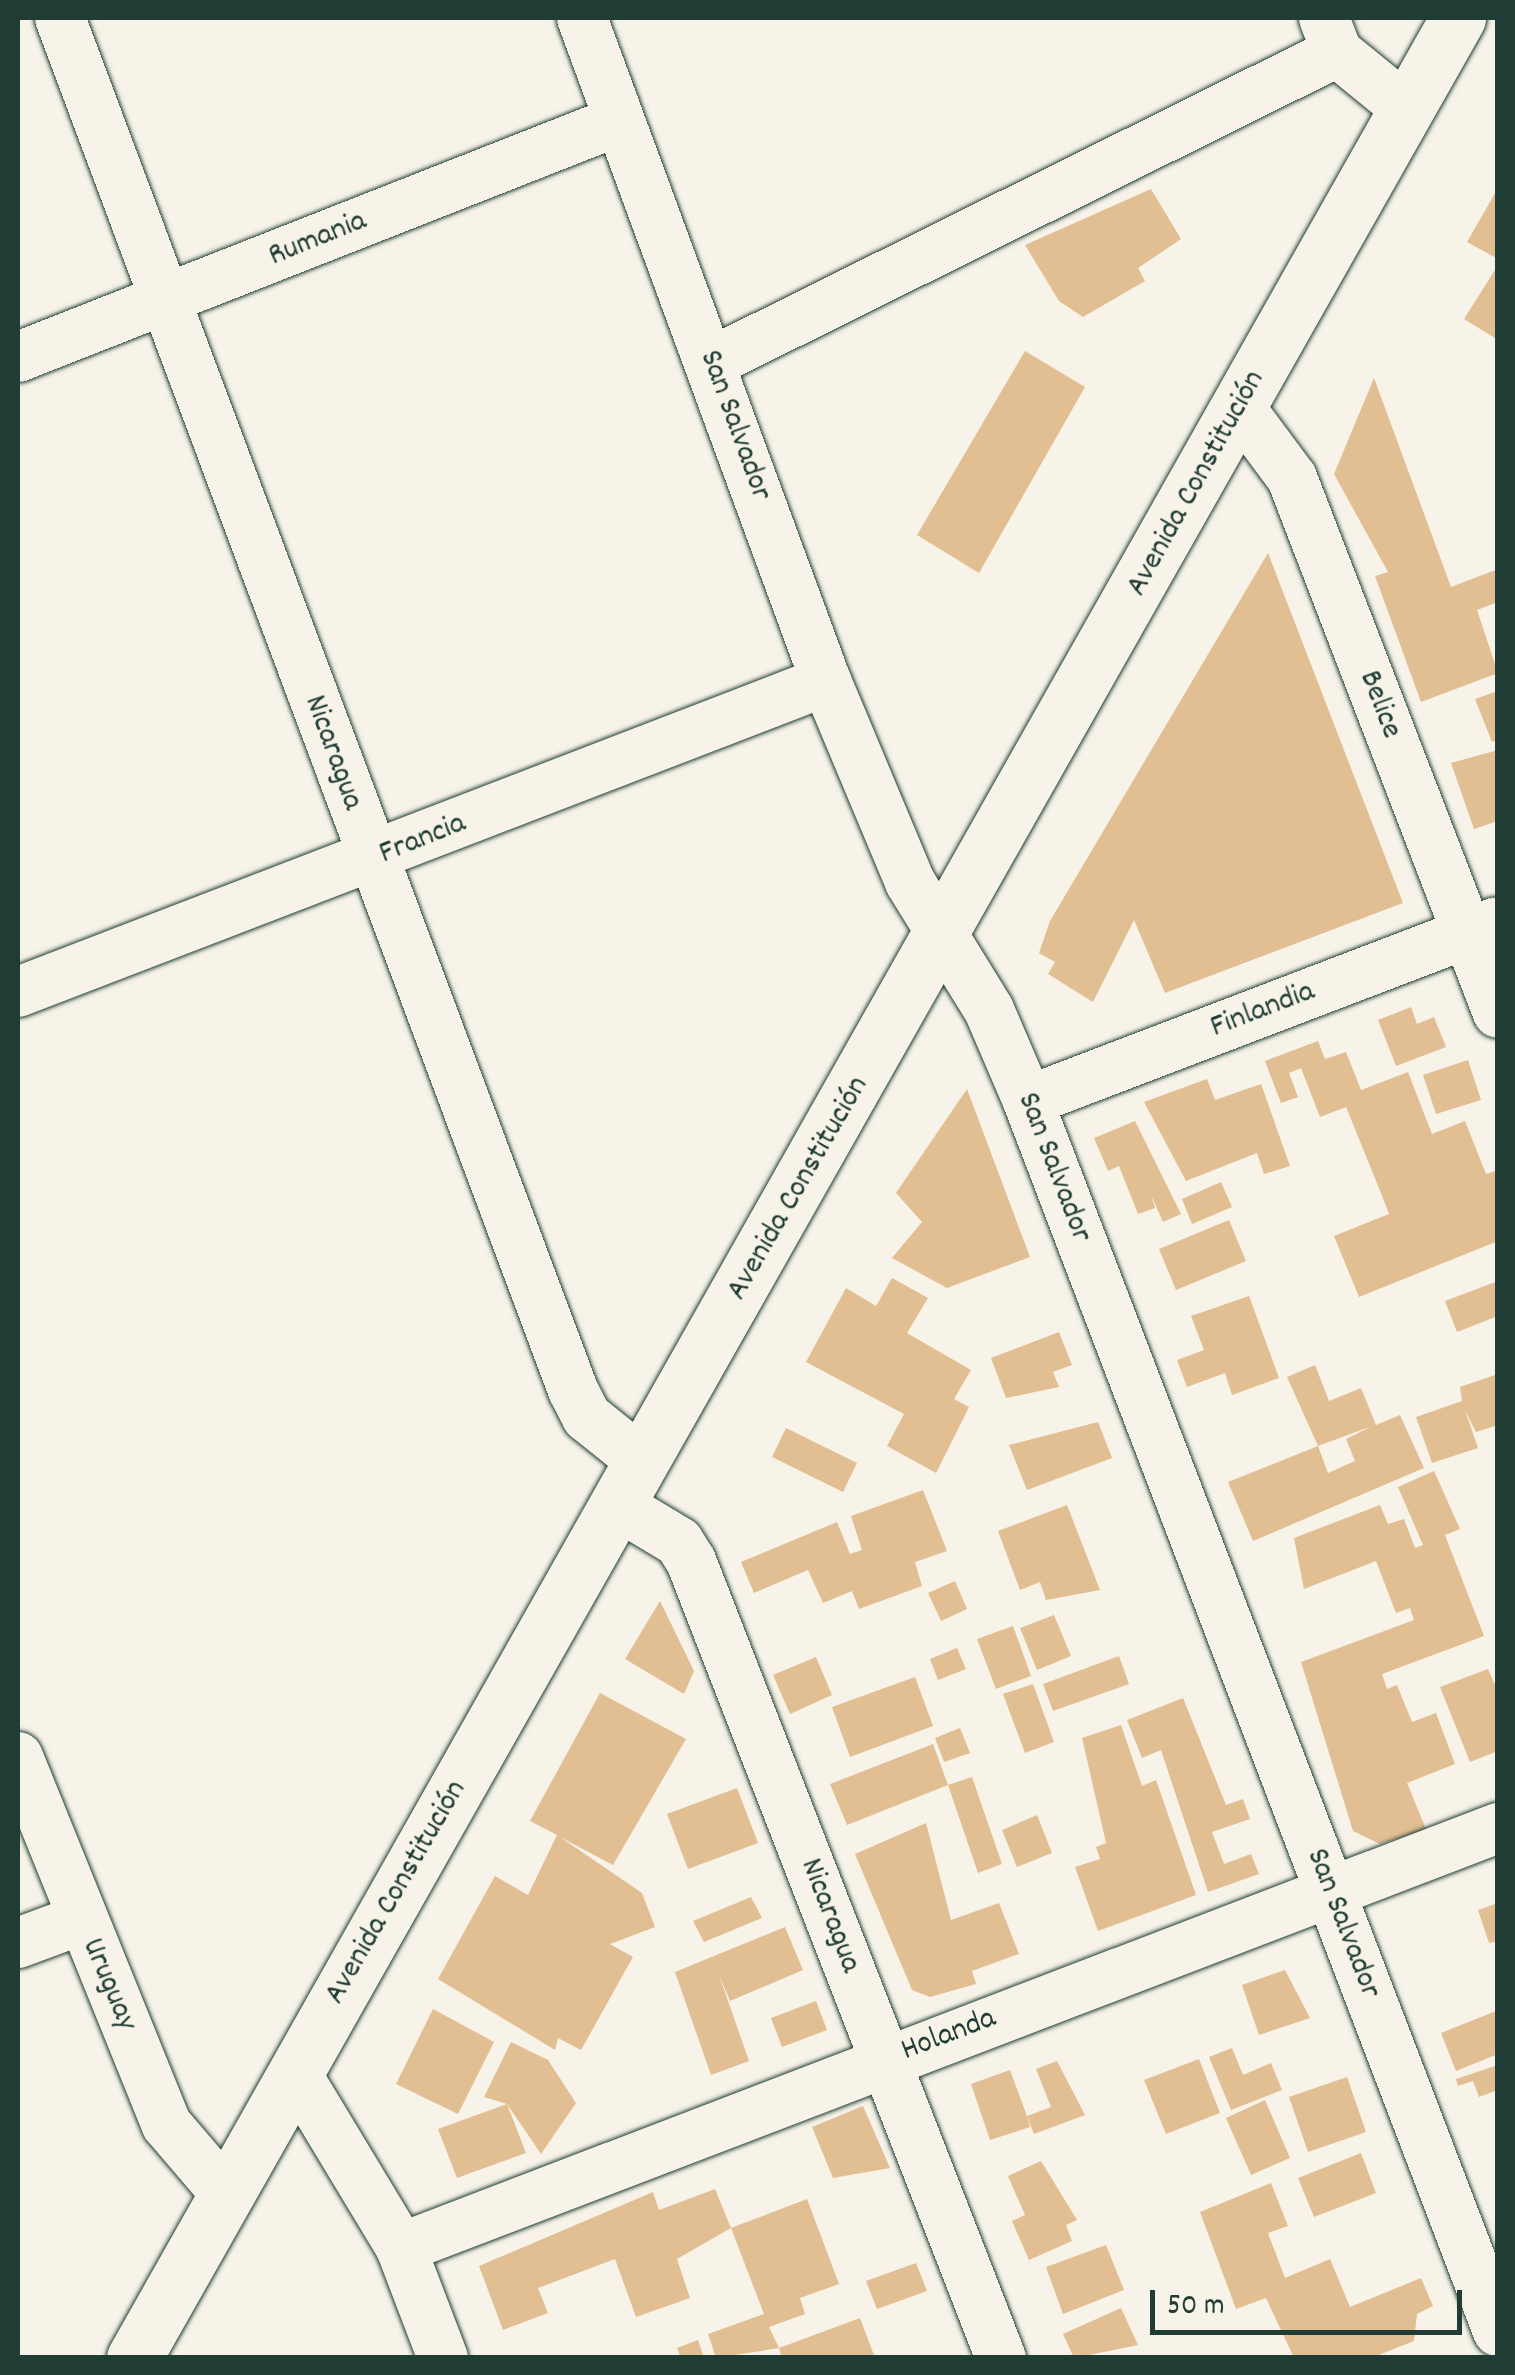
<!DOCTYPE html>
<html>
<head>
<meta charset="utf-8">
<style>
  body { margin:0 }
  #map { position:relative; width:1515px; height:2375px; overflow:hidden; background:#f7f3e8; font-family:Dekko,sans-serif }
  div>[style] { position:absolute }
  .building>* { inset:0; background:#e2be93 }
  .roads { filter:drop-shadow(0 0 2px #1f3d34) drop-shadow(0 0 2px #1f3d34) }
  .minor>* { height:50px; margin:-25px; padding:0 25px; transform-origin:25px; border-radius:25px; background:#f7f3e8 }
  .major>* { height:55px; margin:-27.5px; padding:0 27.5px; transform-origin:27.5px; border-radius:27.5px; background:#f7f3e8 }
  span { translate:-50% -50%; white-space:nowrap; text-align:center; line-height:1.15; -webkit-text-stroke:8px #f7f3e8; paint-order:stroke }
  .street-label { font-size:32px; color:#1f3d34 }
  .frame { position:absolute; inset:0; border:20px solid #1f3d34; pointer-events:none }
  .scale { position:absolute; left:1150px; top:2290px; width:312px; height:45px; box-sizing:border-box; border:5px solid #1f3d34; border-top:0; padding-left:12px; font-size:30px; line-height:35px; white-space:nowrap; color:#1f3d34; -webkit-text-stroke:8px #f7f3e8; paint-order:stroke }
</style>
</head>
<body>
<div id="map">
  <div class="building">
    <div style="clip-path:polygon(1498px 188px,1498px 259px,1467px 242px)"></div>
    <div style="clip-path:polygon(1151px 189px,1181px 239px,1138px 268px,1145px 281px,1083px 317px,1059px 301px,1025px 245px)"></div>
    <div style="clip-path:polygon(1498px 265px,1498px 340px,1464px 319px)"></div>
    <div style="clip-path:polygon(1025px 351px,1085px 387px,979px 573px,917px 535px)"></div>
    <div style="clip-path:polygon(1374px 378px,1451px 587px,1498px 569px,1498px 602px,1477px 610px,1498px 673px,1421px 702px,1375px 576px,1388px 572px,1334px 474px)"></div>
    <div style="clip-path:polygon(1268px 553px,1403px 903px,1165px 993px,1134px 920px,1093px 1002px,1048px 974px,1055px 962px,1039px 953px,1050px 921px)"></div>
    <div style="clip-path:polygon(1498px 691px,1498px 740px,1492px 742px,1475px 699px)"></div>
    <div style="clip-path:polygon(1498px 750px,1498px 821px,1474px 829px,1451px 763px)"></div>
    <div style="clip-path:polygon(1411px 1007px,1417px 1024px,1434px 1017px,1446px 1047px,1396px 1066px,1378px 1020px)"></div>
    <div style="clip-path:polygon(1318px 1041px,1325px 1059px,1346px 1052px,1361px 1090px,1408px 1072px,1432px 1134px,1465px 1121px,1486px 1174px,1498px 1170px,1498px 1241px,1359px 1297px,1334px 1236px,1389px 1214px,1383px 1198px,1346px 1107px,1320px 1117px,1301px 1068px,1289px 1073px,1298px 1097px,1281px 1103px,1265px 1061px)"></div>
    <div style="clip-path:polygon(1468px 1060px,1481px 1100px,1436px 1114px,1423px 1075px)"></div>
    <div style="clip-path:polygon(1207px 1079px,1215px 1100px,1261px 1084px,1290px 1166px,1264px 1174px,1257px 1153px,1186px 1181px,1144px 1102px)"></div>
    <div style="clip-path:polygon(967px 1089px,1030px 1257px,947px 1288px,892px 1258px,922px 1222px,896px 1193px)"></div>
    <div style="clip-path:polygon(1135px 1121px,1181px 1214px,1163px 1222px,1151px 1195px,1155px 1208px,1138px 1214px,1119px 1166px,1108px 1171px,1094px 1138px)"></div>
    <div style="clip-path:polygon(1221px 1182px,1232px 1207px,1192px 1224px,1182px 1199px)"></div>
    <div style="clip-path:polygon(1229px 1220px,1246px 1261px,1176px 1290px,1159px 1249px)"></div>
    <div style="clip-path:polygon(892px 1278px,928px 1298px,907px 1333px,971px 1370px,954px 1399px,969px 1407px,936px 1473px,887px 1446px,904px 1414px,806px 1362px,846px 1288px,876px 1306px)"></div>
    <div style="clip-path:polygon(1498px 1281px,1498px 1316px,1457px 1332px,1445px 1301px)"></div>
    <div style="clip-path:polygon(1249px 1296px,1279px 1378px,1232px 1395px,1225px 1373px,1187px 1387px,1177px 1360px,1204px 1350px,1191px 1316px)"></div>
    <div style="clip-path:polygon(1059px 1332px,1072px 1365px,1053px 1372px,1059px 1387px,1006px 1398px,991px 1358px)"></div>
    <div style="clip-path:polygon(evenodd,1315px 1365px,1329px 1401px,1361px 1388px,1376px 1425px,1400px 1415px,1424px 1468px,1253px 1541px,1228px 1482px,1318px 1446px,1287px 1377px,1315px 1365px,1372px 1426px,1346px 1439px,1355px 1461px,1328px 1473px,1318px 1446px,1372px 1426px)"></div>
    <div style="clip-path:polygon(1498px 1374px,1498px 1425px,1476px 1432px,1465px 1410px,1478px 1448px,1432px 1463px,1416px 1417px,1462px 1401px,1460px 1387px)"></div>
    <div style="clip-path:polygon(1098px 1422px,1112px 1458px,1027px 1490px,1009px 1445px)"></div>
    <div style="clip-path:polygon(786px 1428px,857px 1463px,843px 1492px,772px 1457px)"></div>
    <div style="clip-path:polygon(1434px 1471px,1460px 1529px,1445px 1535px,1484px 1636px,1382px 1674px,1387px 1689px,1397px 1685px,1412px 1722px,1436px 1713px,1455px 1764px,1407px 1783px,1426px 1829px,1380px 1844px,1353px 1831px,1301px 1662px,1414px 1620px,1410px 1608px,1396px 1613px,1376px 1561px,1304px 1589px,1294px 1538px,1380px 1505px,1388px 1524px,1404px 1519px,1415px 1548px,1423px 1545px,1398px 1487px)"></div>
    <div style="clip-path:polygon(923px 1490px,947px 1551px,915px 1562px,922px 1586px,859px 1609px,852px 1591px,823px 1603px,808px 1570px,754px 1593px,741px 1562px,837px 1522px,850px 1554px,862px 1550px,851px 1516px)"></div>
    <div style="clip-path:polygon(1067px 1505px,1100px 1590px,1046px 1600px,1040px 1582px,1020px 1590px,998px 1531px)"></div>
    <div style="clip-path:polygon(955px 1581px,967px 1609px,941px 1621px,928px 1593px)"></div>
    <div style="clip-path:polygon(660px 1601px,694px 1671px,684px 1694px,625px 1659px)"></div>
    <div style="clip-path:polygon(1054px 1615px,1071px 1656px,1037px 1670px,1020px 1628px)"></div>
    <div style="clip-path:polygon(1013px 1626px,1031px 1676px,996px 1689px,977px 1639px)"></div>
    <div style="clip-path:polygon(957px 1648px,966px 1669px,938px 1680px,930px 1659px)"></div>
    <div style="clip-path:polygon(1119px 1656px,1129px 1684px,1053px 1711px,1043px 1684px)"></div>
    <div style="clip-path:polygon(816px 1657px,832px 1695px,790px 1714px,773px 1675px)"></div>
    <div style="clip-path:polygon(1488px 1669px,1498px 1692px,1498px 1751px,1470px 1762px,1440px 1687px)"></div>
    <div style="clip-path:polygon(915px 1677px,933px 1726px,850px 1757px,832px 1707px)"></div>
    <div style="clip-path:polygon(1033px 1684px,1054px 1742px,1025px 1753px,1003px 1694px)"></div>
    <div style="clip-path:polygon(600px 1693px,686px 1739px,613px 1865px,560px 1837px,642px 1893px,655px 1927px,610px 1944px,633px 1957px,581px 2050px,558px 2038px,555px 2050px,438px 1979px,495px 1876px,528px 1895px,557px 1835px,530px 1821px)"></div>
    <div style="clip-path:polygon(1183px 1698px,1226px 1805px,1243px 1799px,1250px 1819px,1212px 1832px,1224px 1864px,1251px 1854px,1259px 1874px,1208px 1892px,1161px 1750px,1142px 1758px,1127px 1720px)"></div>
    <div style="clip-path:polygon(1121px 1725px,1142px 1786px,1156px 1780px,1196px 1895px,1098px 1931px,1075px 1867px,1100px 1859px,1096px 1847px,1106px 1843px,1082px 1738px)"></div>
    <div style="clip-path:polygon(960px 1728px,970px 1753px,944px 1762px,935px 1738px)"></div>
    <div style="clip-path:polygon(933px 1744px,948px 1785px,847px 1825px,830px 1784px)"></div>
    <div style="clip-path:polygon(972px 1777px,1002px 1864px,978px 1873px,948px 1785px)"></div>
    <div style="clip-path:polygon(737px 1788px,758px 1843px,688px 1869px,667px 1814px)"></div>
    <div style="clip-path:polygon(1037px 1815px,1052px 1853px,1017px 1867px,1002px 1830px)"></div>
    <div style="clip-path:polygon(926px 1823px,951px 1920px,999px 1903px,1019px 1954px,972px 1971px,976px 1984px,930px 1997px,912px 1990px,855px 1854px)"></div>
    <div style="clip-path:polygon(751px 1897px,762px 1918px,704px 1942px,693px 1921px)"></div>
    <div style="clip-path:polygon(1498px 1903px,1498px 1941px,1489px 1943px,1478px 1910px)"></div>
    <div style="clip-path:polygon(785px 1927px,803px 1970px,730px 2001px,719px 1975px,749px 2061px,711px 2075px,675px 1972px)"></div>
    <div style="clip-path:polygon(1285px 1970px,1310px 2018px,1259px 2035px,1242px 1985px)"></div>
    <div style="clip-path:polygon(816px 2001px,827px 2030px,782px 2047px,771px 2018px)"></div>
    <div style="clip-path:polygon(433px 2009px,494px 2042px,458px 2114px,396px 2084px)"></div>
    <div style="clip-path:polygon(1496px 2011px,1498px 2054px,1456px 2071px,1441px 2033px)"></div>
    <div style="clip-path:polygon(511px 2042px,548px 2060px,576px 2103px,541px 2154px,507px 2104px,526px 2153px,457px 2178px,438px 2129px,507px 2104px,484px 2097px)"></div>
    <div style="clip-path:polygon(1232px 2048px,1243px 2075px,1271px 2063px,1282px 2090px,1231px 2110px,1209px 2057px)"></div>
    <div style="clip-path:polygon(1199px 2059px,1220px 2113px,1166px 2134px,1144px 2080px)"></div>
    <div style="clip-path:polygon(1057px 2061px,1085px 2115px,1034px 2134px,1027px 2116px,1030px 2127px,990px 2140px,971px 2084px,1010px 2070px,1027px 2116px,1051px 2107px,1036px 2069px)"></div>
    <div style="clip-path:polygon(1498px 2065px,1498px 2090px,1479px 2097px,1473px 2081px,1458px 2086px,1456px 2079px)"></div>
    <div style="clip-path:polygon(1347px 2077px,1366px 2132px,1308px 2152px,1289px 2097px)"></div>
    <div style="clip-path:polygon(1265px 2100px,1290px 2158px,1251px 2175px,1226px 2118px)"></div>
    <div style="clip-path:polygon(863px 2106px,890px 2168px,833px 2178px,812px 2127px)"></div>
    <div style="clip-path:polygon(1361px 2153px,1376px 2193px,1314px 2217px,1298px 2178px)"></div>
    <div style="clip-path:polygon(1041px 2161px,1077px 2220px,1066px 2225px,1072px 2241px,1029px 2260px,1012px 2221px,1025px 2215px,1008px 2176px)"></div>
    <div style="clip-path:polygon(1271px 2183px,1288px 2226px,1268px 2233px,1285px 2278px,1330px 2259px,1350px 2307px,1421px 2278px,1433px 2306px,1417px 2314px,1414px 2341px,1371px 2358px,1294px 2358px,1266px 2298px,1236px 2309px,1200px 2212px)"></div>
    <div style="clip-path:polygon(715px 2189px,731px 2228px,677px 2259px,690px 2298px,636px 2317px,615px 2259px,538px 2288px,548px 2313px,503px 2330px,479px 2266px,653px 2192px,659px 2210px)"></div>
    <div style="clip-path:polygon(807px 2199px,839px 2284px,800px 2298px,805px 2314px,769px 2327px,779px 2348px,716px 2358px,708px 2334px,764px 2314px,731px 2228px)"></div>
    <div style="clip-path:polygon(1106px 2245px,1124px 2290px,1063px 2314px,1046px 2267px)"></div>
    <div style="clip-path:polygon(916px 2263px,927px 2291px,877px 2309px,866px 2281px)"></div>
    <div style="clip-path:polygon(1121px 2308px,1138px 2345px,1074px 2358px,1063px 2334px)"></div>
    <div style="clip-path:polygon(860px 2318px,875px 2358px,782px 2358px,779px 2348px)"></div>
    <div style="clip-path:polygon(698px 2340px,704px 2358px,681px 2358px,677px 2348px)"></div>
  </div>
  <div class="roads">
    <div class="minor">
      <div style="left:60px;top:18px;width:1465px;rotate:69.5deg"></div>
      <div style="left:573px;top:1390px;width:30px;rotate:63deg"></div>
      <div style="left:587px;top:1417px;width:72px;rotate:38.8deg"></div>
      <div style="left:582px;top:18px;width:706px;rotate:69.8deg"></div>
      <div style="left:826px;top:681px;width:218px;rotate:67.3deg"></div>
      <div style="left:910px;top:882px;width:150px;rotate:58.3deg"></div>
      <div style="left:989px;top:1010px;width:99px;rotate:66.8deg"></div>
      <div style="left:1028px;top:1101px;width:1317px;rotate:69.09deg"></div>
      <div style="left:1324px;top:18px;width:36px;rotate:69deg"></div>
      <div style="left:1337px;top:52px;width:90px;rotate:39.2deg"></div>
      <div style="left:18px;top:357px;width:645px;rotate:-21.47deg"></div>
      <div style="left:712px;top:362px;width:698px;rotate:-26.38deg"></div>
      <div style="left:1240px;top:408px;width:87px;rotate:53.4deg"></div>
      <div style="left:1292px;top:478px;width:573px;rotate:68.94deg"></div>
      <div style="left:18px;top:992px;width:866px;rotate:-21.05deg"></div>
      <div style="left:1028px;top:1101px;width:500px;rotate:-20.9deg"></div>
      <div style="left:619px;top:1506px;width:70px;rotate:31deg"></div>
      <div style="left:679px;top:1542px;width:22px;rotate:58deg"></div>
      <div style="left:691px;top:1561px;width:855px;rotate:68.75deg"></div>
      <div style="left:18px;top:1757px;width:397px;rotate:68deg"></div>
      <div style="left:167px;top:2125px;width:91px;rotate:49.5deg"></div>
      <div style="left:18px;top:1943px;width:66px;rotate:-20.4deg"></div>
      <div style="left:295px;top:2072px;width:205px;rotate:58.9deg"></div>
      <div style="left:401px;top:2248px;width:118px;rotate:69.1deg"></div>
      <div style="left:401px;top:2248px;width:1175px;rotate:-20.95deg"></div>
    </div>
    <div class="major">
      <div style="left:134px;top:2358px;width:2689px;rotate:-60.5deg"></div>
    </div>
  </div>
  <div class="street-label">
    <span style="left:318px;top:240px;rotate:-22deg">Rumania</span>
    <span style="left:734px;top:426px;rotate:70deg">San Salvador</span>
    <span style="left:1197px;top:484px;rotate:-61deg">Avenida Constitución</span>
    <span style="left:1379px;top:705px;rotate:69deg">Belice</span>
    <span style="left:332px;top:753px;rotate:70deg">Nicaragua</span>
    <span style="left:423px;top:840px;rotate:-22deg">Francia</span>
    <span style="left:1263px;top:1011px;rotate:-21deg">Finlandia</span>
    <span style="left:1053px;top:1168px;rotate:69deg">San Salvador</span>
    <span style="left:799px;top:1189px;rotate:-60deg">Avenida Constitución</span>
    <span style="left:397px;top:1893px;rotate:-60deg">Avenida Constitución</span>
    <span style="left:829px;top:1916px;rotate:69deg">Nicaragua</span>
    <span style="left:1342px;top:1924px;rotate:69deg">San Salvador</span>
    <span style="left:108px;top:1985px;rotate:67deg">Uruguay</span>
    <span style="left:949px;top:2036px;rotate:-21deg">Holanda</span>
  </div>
  <div class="frame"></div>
  <div class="scale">50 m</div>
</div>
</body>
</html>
